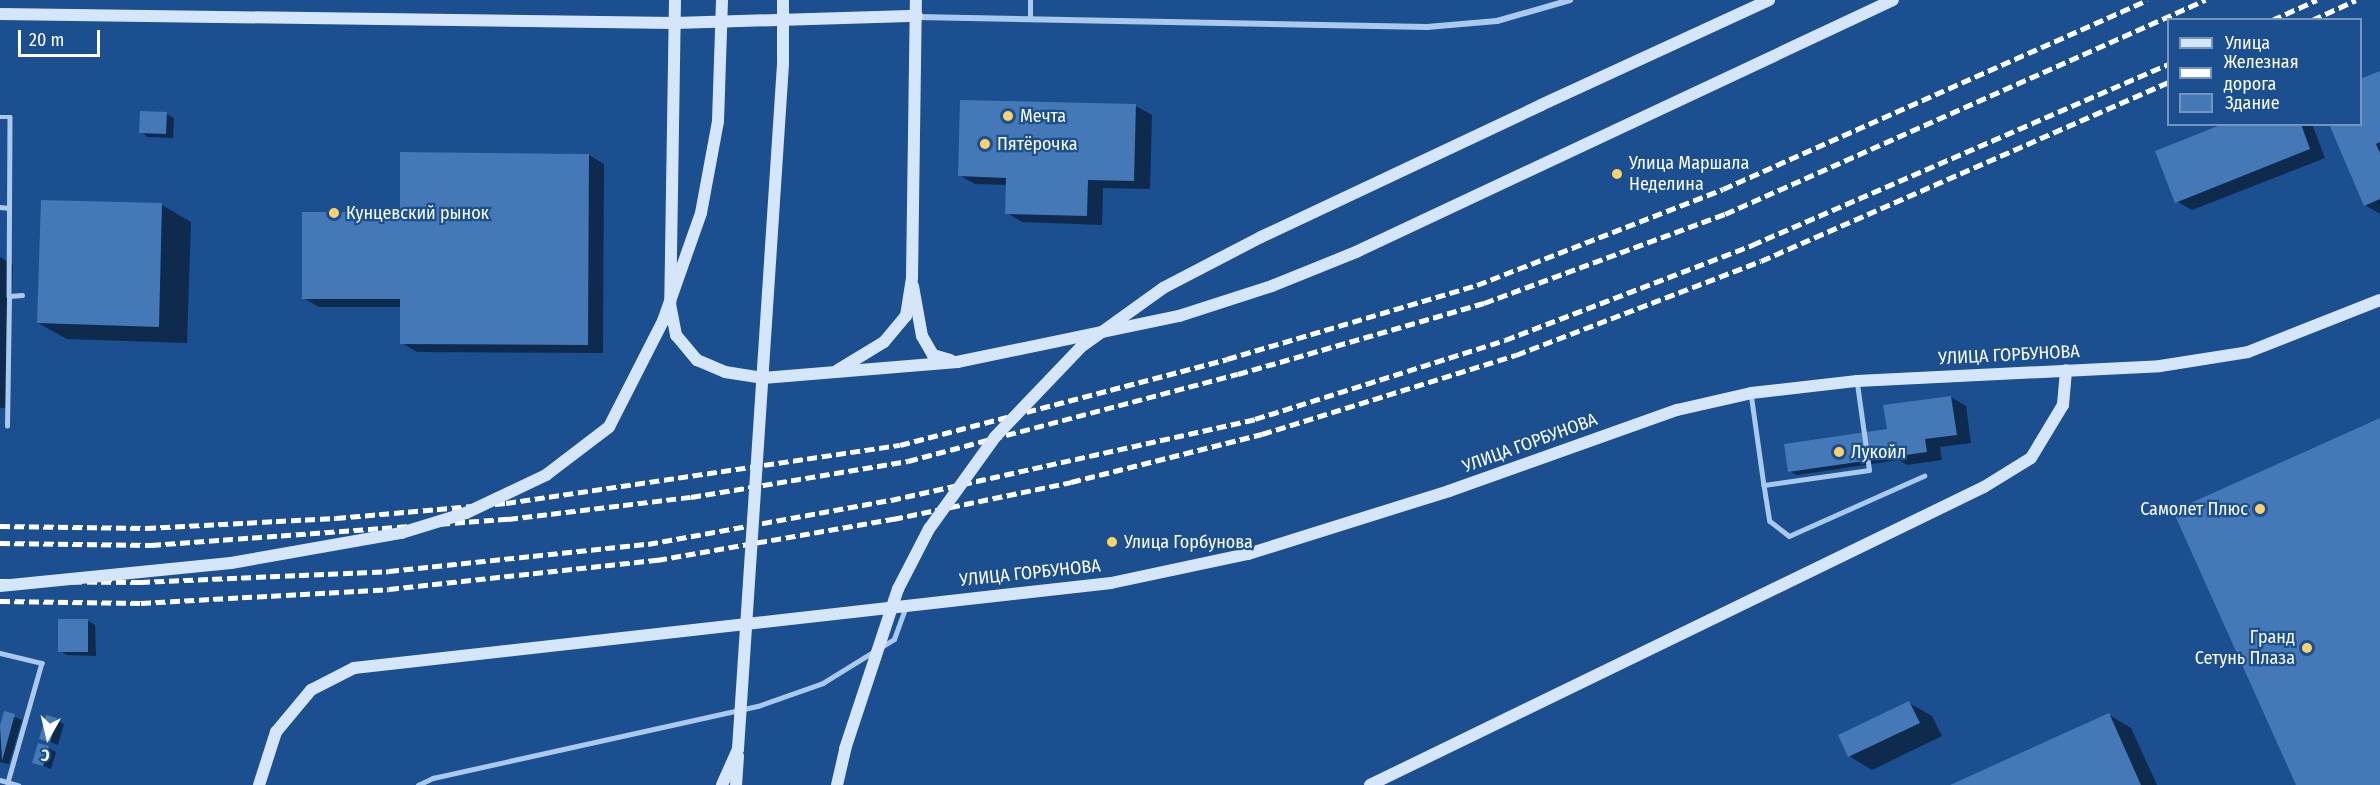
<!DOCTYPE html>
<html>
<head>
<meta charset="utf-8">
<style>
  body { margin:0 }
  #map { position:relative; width:2380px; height:785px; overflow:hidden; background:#1b4f8f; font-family:"Fira Sans Condensed",sans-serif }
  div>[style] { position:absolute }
  .shadow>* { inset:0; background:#0007 }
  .building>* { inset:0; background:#4478b7 }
  .lane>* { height:4.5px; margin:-2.25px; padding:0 2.25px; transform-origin:2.25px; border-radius:2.25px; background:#a9c9ee }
  .street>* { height:6px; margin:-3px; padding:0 3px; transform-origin:3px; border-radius:3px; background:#a9c9ee }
  .secondary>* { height:12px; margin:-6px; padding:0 6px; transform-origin:6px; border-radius:6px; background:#d6e6fa }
  .rail>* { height:4.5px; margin-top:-2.25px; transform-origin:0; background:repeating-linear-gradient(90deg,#fff 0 10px,transparent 0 14.5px) }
  .secondary-bridge>* { height:12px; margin:-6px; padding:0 6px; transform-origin:6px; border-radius:6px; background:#d6e6fa }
  .dots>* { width:16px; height:16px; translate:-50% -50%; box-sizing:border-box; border:3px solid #1b4f8f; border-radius:50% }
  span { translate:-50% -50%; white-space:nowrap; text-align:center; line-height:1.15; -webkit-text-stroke:4.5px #1b4f8f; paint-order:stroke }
  .poi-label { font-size:18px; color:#fff }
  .left { translate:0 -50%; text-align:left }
  .right { translate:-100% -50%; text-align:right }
  .street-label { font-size:18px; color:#fff }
  .legend { position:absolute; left:2167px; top:18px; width:195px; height:108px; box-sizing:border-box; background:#1b4f8f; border:2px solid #7695bc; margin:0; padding:8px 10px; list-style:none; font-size:18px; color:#fff }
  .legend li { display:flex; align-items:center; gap:12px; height:30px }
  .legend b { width:30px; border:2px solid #7695bc }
  .north { position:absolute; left:18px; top:707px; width:60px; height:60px; -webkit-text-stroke:4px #1b4f8f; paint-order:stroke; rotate:188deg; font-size:16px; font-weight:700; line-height:24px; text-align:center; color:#fff }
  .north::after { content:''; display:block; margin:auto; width:21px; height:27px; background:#fff; clip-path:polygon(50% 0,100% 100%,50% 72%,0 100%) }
  .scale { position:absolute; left:18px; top:30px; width:82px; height:27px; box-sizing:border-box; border:3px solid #fff; border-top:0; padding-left:8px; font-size:18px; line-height:21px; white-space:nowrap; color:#fff; -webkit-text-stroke:4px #1b4f8f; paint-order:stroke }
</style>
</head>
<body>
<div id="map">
  <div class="shadow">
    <div style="clip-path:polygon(2380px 73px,2380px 214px,2365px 205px,2360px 124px)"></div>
    <div style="clip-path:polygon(961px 101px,1136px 106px,1152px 115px,1150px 189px,1103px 188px,1102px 225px,1022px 222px,1007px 213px,1008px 185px,975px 184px,959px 175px)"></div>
    <div style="clip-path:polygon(166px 114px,174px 118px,173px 138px,148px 137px,141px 132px)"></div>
    <div style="clip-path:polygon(2228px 124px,2312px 124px,2325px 158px,2192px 210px,2176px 201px)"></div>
    <div style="clip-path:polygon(589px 155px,604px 164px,603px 353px,417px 352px,402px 343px,402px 307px,319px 307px,303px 298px,401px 214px)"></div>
    <div style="clip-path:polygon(42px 201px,162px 205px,191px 222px,187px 343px,67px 339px,38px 323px)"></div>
    <div style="clip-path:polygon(0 257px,13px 265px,8px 408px,0 408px)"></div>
    <div style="clip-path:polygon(1951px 397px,1966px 406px,1971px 443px,1940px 447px,1942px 460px,1907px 465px,1899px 460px,1797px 475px,1789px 471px,1888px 430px)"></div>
    <div style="clip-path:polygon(88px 621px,95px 625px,96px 656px,67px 655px,60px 651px)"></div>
    <div style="clip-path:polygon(1909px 703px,1932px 716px,1942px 736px,1872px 770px,1849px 756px,1840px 735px)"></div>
    <div style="clip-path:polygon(5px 713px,22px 720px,9px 764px,0 762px,0 731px)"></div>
    <div style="clip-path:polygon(2109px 715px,2131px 728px,2157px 785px,1954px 785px)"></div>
    <div style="clip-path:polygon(56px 720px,64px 724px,58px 745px,41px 738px)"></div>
    <div style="clip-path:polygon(48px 748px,56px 752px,51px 769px,34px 762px)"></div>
  </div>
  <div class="building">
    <div style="clip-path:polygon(2380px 71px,2380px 142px,2376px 144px,2380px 153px,2380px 199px,2364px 206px,2329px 124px,2360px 124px,2360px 79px)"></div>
    <div style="clip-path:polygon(960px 100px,1136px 104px,1134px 181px,1088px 180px,1087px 216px,1005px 214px,1006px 178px,958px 176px)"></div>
    <div style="clip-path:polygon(140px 111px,167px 112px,166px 134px,139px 133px)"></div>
    <div style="clip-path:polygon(2223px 124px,2301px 124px,2310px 149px,2175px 203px,2155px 151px)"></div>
    <div style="clip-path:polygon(400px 152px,589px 154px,588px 345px,400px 344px,400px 299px,302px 299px,302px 212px,400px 212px)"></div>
    <div style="clip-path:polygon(41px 200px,162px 203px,159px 327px,37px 323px)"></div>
    <div style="clip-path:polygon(1951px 396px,1957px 435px,1925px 439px,1927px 452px,1788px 472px,1784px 444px,1887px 429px,1883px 405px)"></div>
    <div style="clip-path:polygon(2380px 418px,2380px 785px,2296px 785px,2173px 511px)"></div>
    <div style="clip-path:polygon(58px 619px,88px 619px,88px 652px,58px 652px)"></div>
    <div style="clip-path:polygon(1909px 701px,1920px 723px,1848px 757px,1838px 735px)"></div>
    <div style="clip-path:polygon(4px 711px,15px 714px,2px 761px,0 726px)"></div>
    <div style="clip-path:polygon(2109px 713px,2141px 785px,1950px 785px)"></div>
    <div style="clip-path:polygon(46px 715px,57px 718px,50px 742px,39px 739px)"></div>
    <div style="clip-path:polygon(38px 743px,49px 746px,43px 766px,32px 763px)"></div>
  </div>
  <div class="lane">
    <div style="left:1030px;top:18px;width:18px;rotate:-90deg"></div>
    <div style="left:0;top:117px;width:10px"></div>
    <div style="left:10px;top:117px;width:179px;rotate:90.3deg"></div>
    <div style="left:9px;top:296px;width:13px;rotate:-4deg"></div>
    <div style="left:0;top:207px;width:9px;rotate:6deg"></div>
    <div style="left:1751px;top:393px;width:93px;rotate:82deg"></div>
    <div style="left:1764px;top:485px;width:106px;rotate:-8.1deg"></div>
    <div style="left:1869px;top:470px;width:87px;rotate:-97.9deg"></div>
    <div style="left:7px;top:426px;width:130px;rotate:-89.1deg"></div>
    <div style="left:1764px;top:485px;width:36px;rotate:81deg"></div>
    <div style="left:1770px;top:521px;width:24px;rotate:38deg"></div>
    <div style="left:1789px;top:536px;width:148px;rotate:-24deg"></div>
    <div style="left:883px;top:646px;width:13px;rotate:-32deg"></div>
    <div style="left:894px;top:639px;width:32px;rotate:-70deg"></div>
    <div style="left:0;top:653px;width:43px;rotate:13.4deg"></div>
    <div style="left:42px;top:663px;width:124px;rotate:105.9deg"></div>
    <div style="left:0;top:780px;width:19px;rotate:16deg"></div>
    <div style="left:418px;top:785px;width:17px;rotate:-25deg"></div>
    <div style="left:433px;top:778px;width:333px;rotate:-12.5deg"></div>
    <div style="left:758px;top:706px;width:69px;rotate:-19.5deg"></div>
    <div style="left:823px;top:683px;width:59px;rotate:-31.8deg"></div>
  </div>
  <div class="street">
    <div style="left:917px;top:17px;width:510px;rotate:1.12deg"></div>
    <div style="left:1427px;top:27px;width:70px;rotate:-4.9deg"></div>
    <div style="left:1497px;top:21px;width:76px;rotate:-16deg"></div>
  </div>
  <div class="secondary">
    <div style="left:675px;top:0;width:304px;rotate:90.9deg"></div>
    <div style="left:670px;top:304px;width:32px;rotate:79deg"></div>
    <div style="left:676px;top:335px;width:33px;rotate:50deg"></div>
    <div style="left:697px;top:360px;width:30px;rotate:23deg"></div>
    <div style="left:725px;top:372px;width:38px;rotate:9deg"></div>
    <div style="left:763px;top:378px;width:195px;rotate:-4.7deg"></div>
    <div style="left:957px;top:362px;width:227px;rotate:-11.7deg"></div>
    <div style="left:1179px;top:316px;width:98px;rotate:-17.9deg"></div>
    <div style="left:1272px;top:286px;width:91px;rotate:-22deg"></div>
    <div style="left:1356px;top:252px;width:593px;rotate:-25.14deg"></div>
    <div style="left:0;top:14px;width:675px;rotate:0.76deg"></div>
    <div style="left:675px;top:23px;width:242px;rotate:-1.7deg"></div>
    <div style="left:1541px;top:105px;width:251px;rotate:-24.7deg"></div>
    <div style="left:913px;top:286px;width:51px;rotate:79.8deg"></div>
    <div style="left:922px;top:336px;width:22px;rotate:60deg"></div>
    <div style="left:933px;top:355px;width:18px;rotate:16deg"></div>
    <div style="left:838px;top:370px;width:54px;rotate:-31.3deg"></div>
    <div style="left:884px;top:342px;width:34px;rotate:-50deg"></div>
    <div style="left:906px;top:316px;width:38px;rotate:-81deg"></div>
    <div style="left:912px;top:278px;width:278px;rotate:-89.2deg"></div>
    <div style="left:259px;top:785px;width:56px;rotate:-72.2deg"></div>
    <div style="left:276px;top:732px;width:55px;rotate:-50.2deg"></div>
    <div style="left:311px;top:690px;width:48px;rotate:-27.1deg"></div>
    <div style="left:354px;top:668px;width:762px;rotate:-6.41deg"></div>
    <div style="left:1111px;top:583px;width:140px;rotate:-12deg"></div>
    <div style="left:1248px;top:554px;width:211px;rotate:-17.4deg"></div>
    <div style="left:1449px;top:491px;width:242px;rotate:-19.6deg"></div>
    <div style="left:1677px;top:410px;width:76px;rotate:-12.9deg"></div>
    <div style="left:1751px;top:393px;width:107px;rotate:-6.5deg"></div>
    <div style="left:1857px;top:381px;width:303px;rotate:-2.8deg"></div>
    <div style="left:2160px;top:366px;width:89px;rotate:-9deg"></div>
    <div style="left:2248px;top:352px;width:142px;rotate:-21.5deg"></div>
    <div style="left:722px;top:785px;width:39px;rotate:-66deg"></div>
    <div style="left:736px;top:785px;width:29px;rotate:-86deg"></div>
    <div style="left:837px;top:785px;width:37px;rotate:-77deg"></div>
    <div style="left:1370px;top:785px;width:682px;rotate:-25.89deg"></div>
    <div style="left:1984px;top:487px;width:55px;rotate:-31.7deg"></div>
    <div style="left:2031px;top:458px;width:62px;rotate:-58.9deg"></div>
    <div style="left:2063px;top:405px;width:35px;rotate:-85deg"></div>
  </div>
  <div class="rail">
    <div style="left:2272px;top:20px;width:49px;rotate:-24deg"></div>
    <div style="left:2312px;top:20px;width:48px;rotate:-24.4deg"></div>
    <div style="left:0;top:526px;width:146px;rotate:0.8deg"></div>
    <div style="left:146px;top:528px;width:190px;rotate:-3deg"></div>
    <div style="left:336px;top:518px;width:171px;rotate:-5deg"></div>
    <div style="left:506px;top:503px;width:398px;rotate:-8.4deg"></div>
    <div style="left:900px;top:445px;width:338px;rotate:-14.7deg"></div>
    <div style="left:1227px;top:359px;width:261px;rotate:-16.5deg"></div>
    <div style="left:1477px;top:285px;width:264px;rotate:-21.3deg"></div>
    <div style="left:1723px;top:189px;width:464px;rotate:-24deg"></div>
    <div style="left:0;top:543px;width:151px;rotate:0.8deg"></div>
    <div style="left:151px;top:545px;width:358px;rotate:-4.2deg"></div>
    <div style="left:508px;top:519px;width:184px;rotate:-6.9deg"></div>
    <div style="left:691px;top:497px;width:220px;rotate:-9.4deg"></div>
    <div style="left:908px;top:461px;width:341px;rotate:-14.8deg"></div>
    <div style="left:1238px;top:374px;width:256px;rotate:-16.1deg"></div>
    <div style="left:1484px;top:303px;width:257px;rotate:-20.3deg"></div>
    <div style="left:1725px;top:214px;width:526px;rotate:-24.03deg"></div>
    <div style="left:0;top:581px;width:140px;rotate:0.4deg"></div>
    <div style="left:140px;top:582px;width:249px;rotate:-2.5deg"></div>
    <div style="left:389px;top:571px;width:260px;rotate:-6deg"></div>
    <div style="left:648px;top:544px;width:247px;rotate:-10.3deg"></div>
    <div style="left:891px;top:500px;width:373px;rotate:-12.5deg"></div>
    <div style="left:1255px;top:419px;width:262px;rotate:-17.5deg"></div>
    <div style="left:1505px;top:340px;width:265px;rotate:-21deg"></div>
    <div style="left:1752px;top:245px;width:454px;rotate:-23.5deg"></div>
    <div style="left:0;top:601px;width:141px;rotate:0.8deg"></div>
    <div style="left:141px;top:603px;width:248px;rotate:-3.2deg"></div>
    <div style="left:389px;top:589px;width:270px;rotate:-6.2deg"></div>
    <div style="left:657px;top:560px;width:240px;rotate:-9.9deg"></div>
    <div style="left:893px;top:519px;width:182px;rotate:-11.7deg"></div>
    <div style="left:1071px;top:482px;width:197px;rotate:-14.1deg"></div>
    <div style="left:1262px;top:434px;width:266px;rotate:-17.3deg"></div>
    <div style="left:1516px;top:355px;width:262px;rotate:-21deg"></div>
    <div style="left:1761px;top:261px;width:445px;rotate:-23.7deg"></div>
  </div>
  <div class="secondary-bridge">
    <div style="left:0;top:586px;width:232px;rotate:-5.7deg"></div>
    <div style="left:231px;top:563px;width:173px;rotate:-10deg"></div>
    <div style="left:401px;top:533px;width:68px;rotate:-17.1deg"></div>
    <div style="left:466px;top:513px;width:89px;rotate:-25.4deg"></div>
    <div style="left:546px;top:475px;width:79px;rotate:-37.3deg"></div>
    <div style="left:609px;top:427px;width:119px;rotate:-63deg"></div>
    <div style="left:663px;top:321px;width:114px;rotate:-70.6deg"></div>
    <div style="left:701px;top:213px;width:94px;rotate:-79.5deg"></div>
    <div style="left:718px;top:121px;width:121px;rotate:-88.1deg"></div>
    <div style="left:738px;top:749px;width:686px;rotate:-86.24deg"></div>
    <div style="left:783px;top:64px;width:64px;rotate:-90deg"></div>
    <div style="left:845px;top:749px;width:169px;rotate:-71.7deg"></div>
    <div style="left:898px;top:589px;width:68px;rotate:-62.7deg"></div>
    <div style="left:929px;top:529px;width:113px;rotate:-54.3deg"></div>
    <div style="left:995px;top:437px;width:124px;rotate:-46.3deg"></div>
    <div style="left:1081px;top:347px;width:101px;rotate:-35.7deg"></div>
    <div style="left:1163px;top:288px;width:110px;rotate:-27.5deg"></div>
    <div style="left:1261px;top:237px;width:310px;rotate:-25.2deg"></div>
  </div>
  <div class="dots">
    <div style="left:1008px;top:116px;background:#ffd166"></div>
    <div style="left:985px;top:144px;background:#ffd166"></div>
    <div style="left:1617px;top:174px;background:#ffd166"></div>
    <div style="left:334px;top:213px;background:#ffd166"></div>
    <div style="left:1839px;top:452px;background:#ffd166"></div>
    <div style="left:2260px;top:509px;background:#ffd166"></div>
    <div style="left:1112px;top:542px;background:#ffd166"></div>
    <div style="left:2307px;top:648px;background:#ffd166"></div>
  </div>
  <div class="poi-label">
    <span class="left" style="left:1020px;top:116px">Мечта</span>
    <span class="left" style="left:997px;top:144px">Пятёрочка</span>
    <span class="left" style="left:1629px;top:174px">Улица Маршала<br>Неделина</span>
    <span class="left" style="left:346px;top:213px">Кунцевский рынок</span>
    <span class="left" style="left:1851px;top:452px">Лукойл</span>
    <span class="right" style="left:2248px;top:509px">Самолет Плюс</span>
    <span class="left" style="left:1124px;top:542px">Улица Горбунова</span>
    <span class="right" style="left:2295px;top:648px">Гранд<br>Сетунь Плаза</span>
  </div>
  <div class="street-label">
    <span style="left:2009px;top:355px;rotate:-3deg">УЛИЦА ГОРБУНОВА</span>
    <span style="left:1530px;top:443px;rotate:-20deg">УЛИЦА ГОРБУНОВА</span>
    <span style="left:1030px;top:573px;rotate:-6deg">УЛИЦА ГОРБУНОВА</span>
  </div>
  <ul class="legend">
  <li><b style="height:8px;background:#d6e6fa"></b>Улица</li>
  <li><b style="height:8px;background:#fff"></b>Железная дорога</li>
  <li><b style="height:16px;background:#4478b7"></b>Здание</li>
  </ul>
  <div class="north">С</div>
  <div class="scale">20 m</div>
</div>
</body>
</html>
